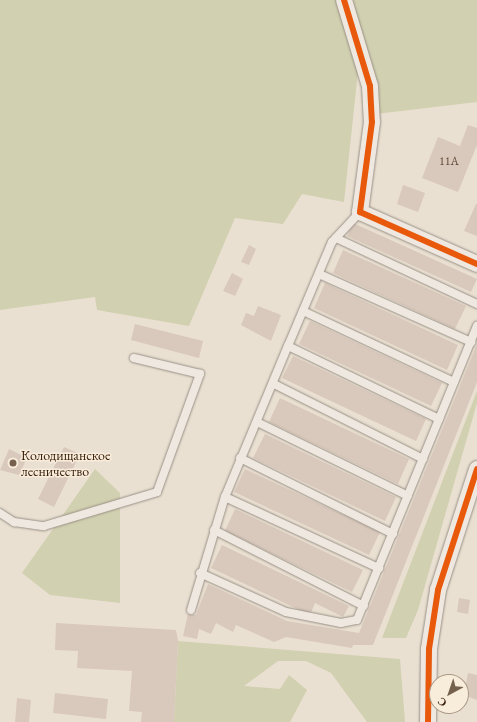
<!DOCTYPE html>
<html>
<head>
<meta charset="utf-8">
<style>
  body { margin:0 }
  #map { position:relative; width:477px; height:722px; overflow:hidden; background:#eae0d2; font-family:"EB Garamond",serif }
  div>[style] { position:absolute }
  .green>* { inset:0; background:#d1d0b0 }
  .building>* { inset:0; background:#d9c8bc }
  .roads { filter:drop-shadow(0 0 1px #999085) drop-shadow(0 0 1px #999085) }
  .service>* { height:8px; margin:-4px; padding:0 4px; transform-origin:4px; border-radius:4px; background:#eee8e1 }
  .minor>* { height:16px; margin:-8px; padding:0 8px; transform-origin:8px; border-radius:8px; background:#eee8e1 }
  .cycleway>* { height:6px; margin:-3px; padding:0 3px; transform-origin:3px; border-radius:3px; background:#e8590c }
  .dots>* { width:11px; height:11px; translate:-50% -50%; box-sizing:border-box; border:2px solid #f8ecdb; border-radius:50% }
  span { translate:-50% -50%; white-space:nowrap; text-align:center; line-height:1.15; -webkit-text-stroke:3px #f8ecdb; paint-order:stroke }
  .number-label { font-size:12px; color:#604835 }
  .number-label span { -webkit-text-stroke-width:0 }
  .poi-label { font-size:14px; color:#361c07 }
  .left { translate:0 -50%; text-align:left }
  .north { position:absolute; left:429px; top:674px; width:40px; height:40px; box-sizing:border-box; background:#f8ecdb; border:1px solid #aa9986; border-radius:50%; rotate:220deg; font-size:11px; font-weight:700; line-height:16px; text-align:center; color:#361c07 }
  .north::after { content:''; display:block; margin:auto; width:14px; height:18px; background:#75614e; clip-path:polygon(50% 0,100% 100%,50% 72%,0 100%) }
</style>
</head>
<body>
<div id="map">
  <div class="green">
    <div style="clip-path:polygon(0 0,336px 0,358px 72px,344px 202px,302px 194px,283px 224px,235px 218px,189px 326px,97px 310px,95px 297px,0 310px)"></div>
    <div style="clip-path:polygon(350px 0,477px 0,477px 102px,376px 114px)"></div>
    <div style="clip-path:polygon(477px 391px,477px 403px,418px 610px,406px 638px,382px 638px)"></div>
    <div style="clip-path:polygon(95px 469px,120px 493px,120px 603px,50px 595px,22px 573px)"></div>
    <div style="clip-path:polygon(178px 641px,400px 659px,405px 722px,367px 722px,331px 673px,306px 661px,278px 661px,244px 686px,280px 689px,289px 675px,307px 690px,290px 722px,174px 722px)"></div>
  </div>
  <div class="building">
    <div style="clip-path:polygon(468px 125px,477px 128px,477px 145px,458px 192px,422px 178px,438px 137px,460px 146px)"></div>
    <div style="clip-path:polygon(403px 185px,425px 193px,418px 212px,397px 204px)"></div>
    <div style="clip-path:polygon(476px 204px,477px 204px,477px 236px,464px 231px)"></div>
    <div style="clip-path:polygon(353px 223px,477px 279px,471px 292px,347px 236px)"></div>
    <div style="clip-path:polygon(249px 245px,256px 249px,249px 265px,241px 262px)"></div>
    <div style="clip-path:polygon(343px 250px,466px 306px,455px 329px,333px 273px)"></div>
    <div style="clip-path:polygon(232px 273px,243px 279px,235px 296px,223px 291px)"></div>
    <div style="clip-path:polygon(325px 283px,458px 345px,447px 370px,314px 308px)"></div>
    <div style="clip-path:polygon(258px 306px,281px 315px,271px 341px,241px 325px,246px 313px,254px 316px)"></div>
    <div style="clip-path:polygon(310px 321px,442px 383px,431px 406px,299px 344px)"></div>
    <div style="clip-path:polygon(135px 324px,203px 341px,199px 358px,131px 340px)"></div>
    <div style="clip-path:polygon(477px 344px,477px 382px,373px 645px,353px 645px,352px 648px,286px 637px,274px 642px,236px 625px,233px 632px,216px 623px,211px 634px,199px 629px,197px 639px,183px 636px,188px 614px,196px 615px,208px 584px,287px 621px,359px 633px)"></div>
    <div style="clip-path:polygon(293px 356px,426px 419px,416px 441px,282px 378px)"></div>
    <div style="clip-path:polygon(280px 398px,409px 459px,398px 484px,269px 422px)"></div>
    <div style="clip-path:polygon(265px 434px,396px 497px,385px 521px,253px 458px)"></div>
    <div style="clip-path:polygon(64px 447px,80px 454px,54px 507px,38px 499px)"></div>
    <div style="clip-path:polygon(9px 449px,27px 458px,19px 475px,0 470px)"></div>
    <div style="clip-path:polygon(245px 469px,380px 532px,369px 555px,234px 492px)"></div>
    <div style="clip-path:polygon(235px 509px,363px 570px,352px 592px,225px 531px)"></div>
    <div style="clip-path:polygon(222px 545px,349px 606px,343px 617px,315px 603px,310px 615px,211px 568px)"></div>
    <div style="clip-path:polygon(459px 598px,470px 600px,468px 614px,457px 612px)"></div>
    <div style="clip-path:polygon(56px 623px,176px 630px,178px 641px,174px 722px,141px 722px,142px 712px,129px 711px,132px 671px,77px 668px,78px 651px,55px 650px)"></div>
    <div style="clip-path:polygon(468px 673px,477px 675px,477px 700px,464px 695px)"></div>
    <div style="clip-path:polygon(55px 693px,108px 699px,106px 719px,53px 713px)"></div>
    <div style="clip-path:polygon(17px 698px,31px 700px,29px 722px,15px 722px)"></div>
  </div>
  <div class="roads">
    <div class="service">
      <div style="left:336px;top:238px;width:156px;rotate:25.1deg"></div>
      <div style="left:319px;top:274px;width:167px;rotate:24.1deg"></div>
      <div style="left:303px;top:311px;width:167px;rotate:25.2deg"></div>
      <div style="left:288px;top:346px;width:168px;rotate:25.8deg"></div>
      <div style="left:274px;top:384px;width:167px;rotate:26.7deg"></div>
      <div style="left:257px;top:422px;width:168px;rotate:26.1deg"></div>
      <div style="left:240px;top:458px;width:171px;rotate:26.4deg"></div>
      <div style="left:225px;top:497px;width:170px;rotate:24.8deg"></div>
      <div style="left:0;top:513px;width:17px;rotate:33deg"></div>
      <div style="left:14px;top:522px;width:30px;rotate:8deg"></div>
      <div style="left:44px;top:526px;width:118px;rotate:-16.7deg"></div>
      <div style="left:157px;top:492px;width:126px;rotate:-70deg"></div>
      <div style="left:200px;top:374px;width:68px;rotate:-166.4deg"></div>
      <div style="left:214px;top:530px;width:168px;rotate:26.9deg"></div>
      <div style="left:200px;top:573px;width:94px;rotate:24.4deg"></div>
      <div style="left:286px;top:612px;width:56px;rotate:11.3deg"></div>
      <div style="left:341px;top:623px;width:16px;rotate:-11deg"></div>
      <div style="left:357px;top:620px;width:318px;rotate:-67.8deg"></div>
      <div style="left:191px;top:610px;width:118px;rotate:-73.3deg"></div>
      <div style="left:225px;top:497px;width:164px;rotate:-67.4deg"></div>
      <div style="left:288px;top:346px;width:113px;rotate:-67.1deg"></div>
      <div style="left:332px;top:242px;width:41px;rotate:-47deg"></div>
    </div>
    <div class="minor">
      <div style="left:344px;top:0;width:90px;rotate:73.2deg"></div>
      <div style="left:370px;top:86px;width:36px;rotate:87deg"></div>
      <div style="left:372px;top:122px;width:91px;rotate:97.6deg"></div>
      <div style="left:360px;top:212px;width:128px;rotate:24deg"></div>
      <div style="left:428px;top:722px;width:73px;rotate:-89.2deg"></div>
      <div style="left:429px;top:649px;width:60px;rotate:-81.3deg"></div>
      <div style="left:438px;top:590px;width:127px;rotate:-72.1deg"></div>
    </div>
  </div>
  <div class="cycleway">
    <div style="left:344px;top:0;width:90px;rotate:73.2deg"></div>
    <div style="left:370px;top:86px;width:36px;rotate:87deg"></div>
    <div style="left:372px;top:122px;width:91px;rotate:97.6deg"></div>
    <div style="left:360px;top:212px;width:128px;rotate:24deg"></div>
    <div style="left:428px;top:722px;width:73px;rotate:-89.2deg"></div>
    <div style="left:429px;top:649px;width:60px;rotate:-81.3deg"></div>
    <div style="left:438px;top:590px;width:127px;rotate:-72.1deg"></div>
  </div>
  <div class="dots">
    <div style="left:13px;top:463px;background:#75614e"></div>
  </div>
  <div class="number-label">
    <span style="left:449px;top:162px">11А</span>
  </div>
  <div class="poi-label">
    <span class="left" style="left:21px;top:463px">Колодищанское<br>лесничество</span>
  </div>
  <div class="north">С</div>
</div>
</body>
</html>
